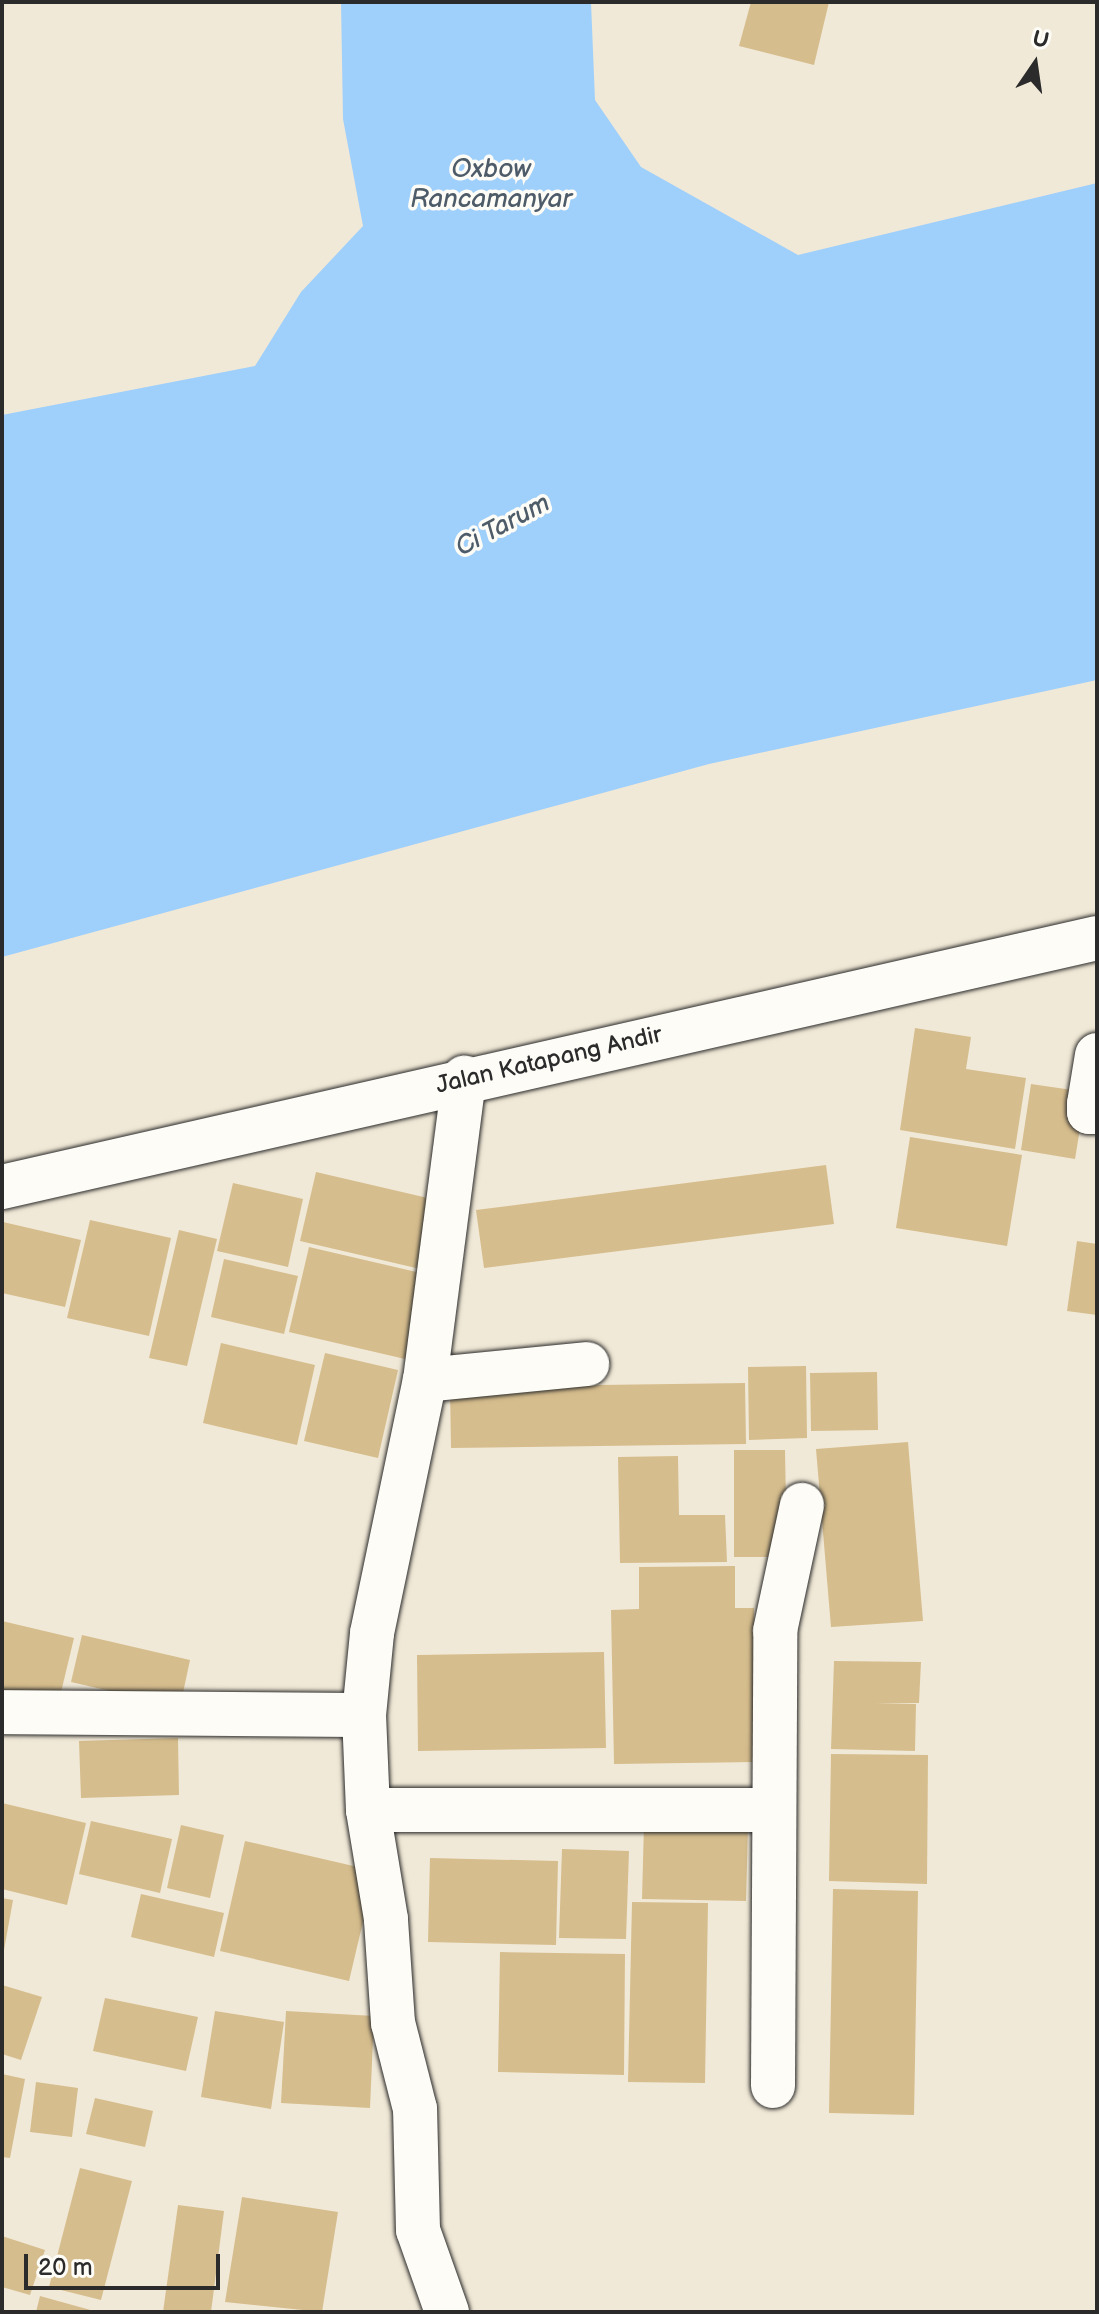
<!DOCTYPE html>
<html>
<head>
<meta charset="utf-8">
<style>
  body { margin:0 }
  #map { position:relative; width:1099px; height:2314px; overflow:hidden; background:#f1e9d7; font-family:"Balsamiq Sans",sans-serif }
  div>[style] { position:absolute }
  .water>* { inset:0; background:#9fcffb }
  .building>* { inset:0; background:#d6bd8d }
  .roads { filter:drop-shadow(0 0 2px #2b2b2b) drop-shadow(0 0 2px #2b2b2b) }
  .minor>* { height:44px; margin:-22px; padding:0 22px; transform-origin:22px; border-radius:22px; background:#fdfcf7 }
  span { translate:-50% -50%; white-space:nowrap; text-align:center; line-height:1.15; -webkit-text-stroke:7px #fdfcf7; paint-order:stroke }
  .street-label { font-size:24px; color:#2b2b2b }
  .water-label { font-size:26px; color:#4e5c69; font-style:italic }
  .frame { position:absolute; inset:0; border:4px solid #2b2b2b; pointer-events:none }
  .north { position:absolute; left:995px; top:24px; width:80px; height:80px; -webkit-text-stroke:6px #fdfcf7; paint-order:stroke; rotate:13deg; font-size:22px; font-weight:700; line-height:32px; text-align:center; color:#2b2b2b }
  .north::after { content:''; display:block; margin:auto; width:28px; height:36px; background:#2b2b2b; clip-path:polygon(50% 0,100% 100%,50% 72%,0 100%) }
  .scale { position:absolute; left:24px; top:2254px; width:196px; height:36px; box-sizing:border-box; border:4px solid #2b2b2b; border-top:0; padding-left:10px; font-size:24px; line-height:28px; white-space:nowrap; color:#2b2b2b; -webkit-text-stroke:6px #fdfcf7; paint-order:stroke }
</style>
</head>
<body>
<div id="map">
  <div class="water">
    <div style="clip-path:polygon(341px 2px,591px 2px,595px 100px,641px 167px,798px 255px,1097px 183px,1097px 680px,709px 764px,2px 957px,2px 415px,255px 366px,301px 292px,363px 226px,343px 119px)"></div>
  </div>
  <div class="building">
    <div style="clip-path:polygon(751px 2px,829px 2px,814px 65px,739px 46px)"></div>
    <div style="clip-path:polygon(915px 1028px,971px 1037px,966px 1069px,1026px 1078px,1015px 1149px,900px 1130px)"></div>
    <div style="clip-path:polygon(1031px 1084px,1086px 1092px,1075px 1159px,1021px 1150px)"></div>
    <div style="clip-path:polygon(910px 1137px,1022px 1155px,1007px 1246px,896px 1228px)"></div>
    <div style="clip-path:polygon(826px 1165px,834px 1224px,484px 1268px,476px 1210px)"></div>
    <div style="clip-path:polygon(316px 1172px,445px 1202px,429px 1271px,300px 1241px)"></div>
    <div style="clip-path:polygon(233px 1183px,303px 1199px,288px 1267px,217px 1251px)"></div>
    <div style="clip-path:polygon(90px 1220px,171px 1238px,149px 1336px,67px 1318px)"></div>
    <div style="clip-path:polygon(3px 1222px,81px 1240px,65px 1307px,2px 1293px)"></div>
    <div style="clip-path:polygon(179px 1230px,217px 1239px,187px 1366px,149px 1358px)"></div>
    <div style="clip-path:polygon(1077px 1241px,1097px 1244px,1097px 1315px,1067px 1311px)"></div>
    <div style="clip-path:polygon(309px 1247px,425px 1274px,405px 1359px,289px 1332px)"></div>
    <div style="clip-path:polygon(224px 1259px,298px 1276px,284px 1334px,211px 1317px)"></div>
    <div style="clip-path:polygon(221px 1343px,315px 1365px,297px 1445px,203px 1423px)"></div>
    <div style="clip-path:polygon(325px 1353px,398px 1370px,378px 1458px,304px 1441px)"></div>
    <div style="clip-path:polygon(806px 1366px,807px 1438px,749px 1440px,748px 1367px)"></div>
    <div style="clip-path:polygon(877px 1372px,878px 1430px,811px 1431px,810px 1373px)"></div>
    <div style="clip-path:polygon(745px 1383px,746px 1444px,451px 1448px,450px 1387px)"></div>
    <div style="clip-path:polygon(908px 1442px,923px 1621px,831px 1627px,816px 1449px)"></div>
    <div style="clip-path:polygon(734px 1450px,785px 1450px,787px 1557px,734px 1557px)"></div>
    <div style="clip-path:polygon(678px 1456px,679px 1515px,725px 1515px,727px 1562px,620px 1563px,618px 1457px)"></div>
    <div style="clip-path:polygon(735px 1566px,735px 1608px,754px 1608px,756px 1762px,614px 1764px,611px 1610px,639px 1609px,639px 1567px)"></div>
    <div style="clip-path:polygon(2px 1621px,74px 1638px,57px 1709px,2px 1697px)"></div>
    <div style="clip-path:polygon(82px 1635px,190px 1660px,180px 1707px,71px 1682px)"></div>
    <div style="clip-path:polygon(604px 1652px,606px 1748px,418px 1751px,417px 1655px)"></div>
    <div style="clip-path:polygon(834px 1661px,921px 1662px,919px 1703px,876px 1703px,916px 1704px,915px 1751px,831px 1749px)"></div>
    <div style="clip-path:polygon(178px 1738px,179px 1795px,81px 1798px,79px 1741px)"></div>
    <div style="clip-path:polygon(831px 1754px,928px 1755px,927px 1884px,829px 1881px)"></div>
    <div style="clip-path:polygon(2px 1803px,86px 1823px,67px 1905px,2px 1889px)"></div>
    <div style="clip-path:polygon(91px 1821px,172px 1839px,160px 1893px,79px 1874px)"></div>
    <div style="clip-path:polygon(644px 1824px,748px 1826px,746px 1901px,642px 1899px)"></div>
    <div style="clip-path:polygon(181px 1825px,224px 1835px,210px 1898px,167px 1888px)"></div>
    <div style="clip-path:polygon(245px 1841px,375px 1871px,349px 1981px,220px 1951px)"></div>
    <div style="clip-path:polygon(562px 1849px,629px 1851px,626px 1939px,559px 1938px)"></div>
    <div style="clip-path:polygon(430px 1858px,558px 1861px,556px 1945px,428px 1942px)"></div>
    <div style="clip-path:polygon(833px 1889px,918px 1891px,914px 2115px,829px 2113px)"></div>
    <div style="clip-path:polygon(141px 1894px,224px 1913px,214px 1957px,131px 1937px)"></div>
    <div style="clip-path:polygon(2px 1898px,13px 1900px,4px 1950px,2px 1950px)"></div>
    <div style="clip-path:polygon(632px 1902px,708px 1903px,705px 2083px,628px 2082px)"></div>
    <div style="clip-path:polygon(500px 1952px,625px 1954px,624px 2075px,498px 2072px)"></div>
    <div style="clip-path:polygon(2px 1985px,42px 1997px,21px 2060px,2px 2054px)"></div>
    <div style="clip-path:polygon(105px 1998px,198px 2017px,186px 2071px,93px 2051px)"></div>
    <div style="clip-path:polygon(215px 2011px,284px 2022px,271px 2109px,201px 2097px)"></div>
    <div style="clip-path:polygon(286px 2011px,374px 2016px,370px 2108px,281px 2103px)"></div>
    <div style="clip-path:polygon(2px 2074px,25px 2079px,10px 2158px,2px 2157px)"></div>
    <div style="clip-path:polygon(36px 2082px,78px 2088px,72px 2137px,30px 2132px)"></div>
    <div style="clip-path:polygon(95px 2098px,153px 2111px,145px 2147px,86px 2134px)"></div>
    <div style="clip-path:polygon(80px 2168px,132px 2181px,101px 2300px,49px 2287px)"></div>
    <div style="clip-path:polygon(242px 2197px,338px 2212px,322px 2312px,225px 2302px)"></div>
    <div style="clip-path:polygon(178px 2205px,224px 2211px,211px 2312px,163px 2312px)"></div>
    <div style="clip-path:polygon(2px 2236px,45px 2250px,30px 2295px,2px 2287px)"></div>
    <div style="clip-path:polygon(40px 2296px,94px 2311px,94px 2312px,36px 2312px)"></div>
  </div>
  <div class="roads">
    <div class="minor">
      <div style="left:1097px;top:1055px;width:50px;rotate:99.3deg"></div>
      <div style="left:1089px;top:1104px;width:8px;rotate:90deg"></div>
      <div style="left:1089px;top:1112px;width:8px"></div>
      <div style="left:2px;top:1187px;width:1123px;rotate:-12.81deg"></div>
      <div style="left:425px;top:1380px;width:163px;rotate:-5.6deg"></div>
      <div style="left:2px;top:1712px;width:362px;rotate:0.5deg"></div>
      <div style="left:368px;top:1810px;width:405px"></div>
      <div style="left:773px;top:2086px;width:455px;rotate:-89.7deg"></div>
      <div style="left:775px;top:1631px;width:129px;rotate:-77.9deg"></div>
      <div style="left:447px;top:2312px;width:87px;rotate:-109.5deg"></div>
      <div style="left:418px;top:2230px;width:121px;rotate:-91.4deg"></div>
      <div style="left:415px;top:2109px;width:89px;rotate:-104.3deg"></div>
      <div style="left:393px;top:2023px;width:104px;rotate:-93.9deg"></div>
      <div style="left:386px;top:1919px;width:110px;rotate:-99.4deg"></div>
      <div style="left:368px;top:1810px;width:95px;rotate:-92.4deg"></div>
      <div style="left:364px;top:1715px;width:82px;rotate:-84.4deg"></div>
      <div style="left:372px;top:1633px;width:258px;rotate:-78.2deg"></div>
      <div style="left:425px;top:1380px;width:305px;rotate:-82.6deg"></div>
    </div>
  </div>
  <div class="street-label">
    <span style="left:549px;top:1060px;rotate:-13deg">Jalan Katapang Andir</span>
  </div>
  <div class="water-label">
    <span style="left:491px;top:185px">Oxbow<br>Rancamanyar</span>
    <span style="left:503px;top:526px;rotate:-28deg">Ci Tarum</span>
  </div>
  <div class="frame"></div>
  <div class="north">U</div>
  <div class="scale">20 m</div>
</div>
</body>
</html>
